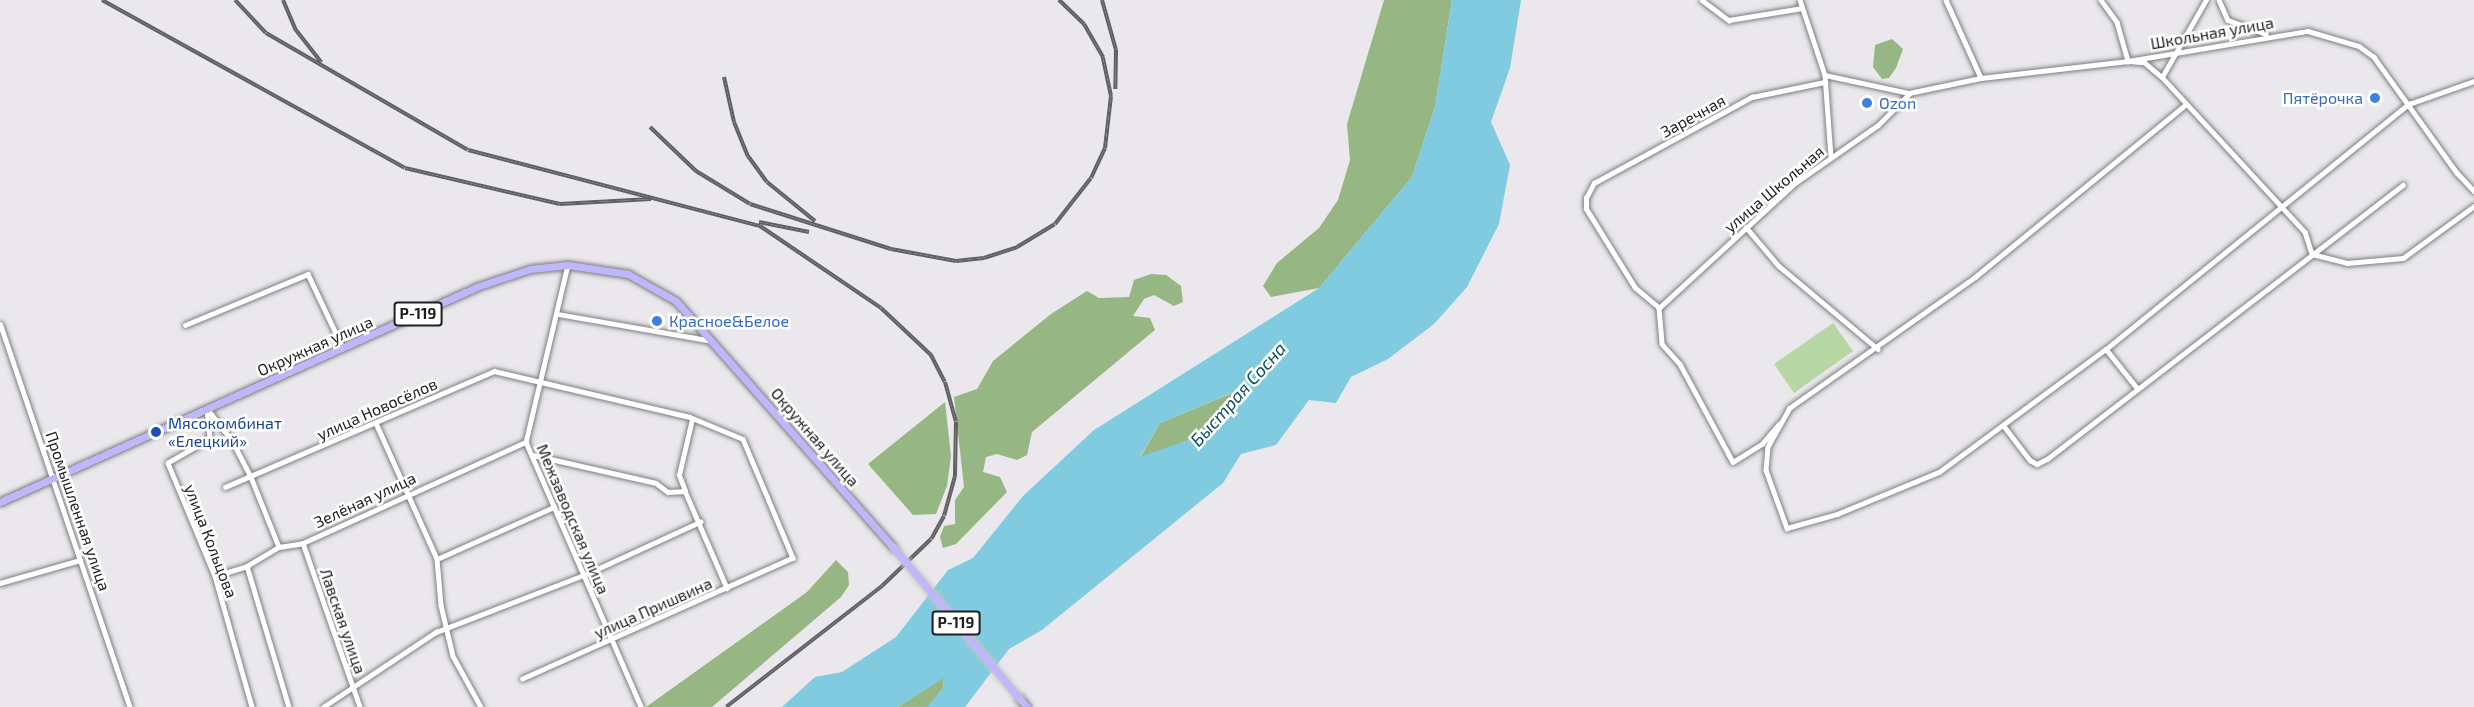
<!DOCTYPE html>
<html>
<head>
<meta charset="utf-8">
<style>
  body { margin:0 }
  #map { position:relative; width:2474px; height:707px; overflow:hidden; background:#eae8ec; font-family:"Exo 2",sans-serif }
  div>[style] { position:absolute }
  .green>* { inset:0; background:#b6d7a4 }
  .forest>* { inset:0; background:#96b683 }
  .water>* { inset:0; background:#80cbe0 }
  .roads { filter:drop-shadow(0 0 2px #7f7d81) drop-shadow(0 0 2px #7f7d81) }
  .minor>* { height:4.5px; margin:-2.25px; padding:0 2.25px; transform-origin:2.25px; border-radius:2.25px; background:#fff }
  .tertiary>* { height:5px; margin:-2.5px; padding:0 2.5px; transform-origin:2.5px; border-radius:2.5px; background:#fff }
  .trunk>* { height:7px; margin:-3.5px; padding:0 3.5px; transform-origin:3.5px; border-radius:3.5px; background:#beb8fb }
  .rail>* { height:4px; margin-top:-2px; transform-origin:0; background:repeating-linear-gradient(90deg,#fff 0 4.5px,#605f61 0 9px); box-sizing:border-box; border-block:2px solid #605f61 }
  .bridges { filter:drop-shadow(0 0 2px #c5c4c5) drop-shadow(0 0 2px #c5c4c5) }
  .trunk-bridge>* { height:7px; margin:-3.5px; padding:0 3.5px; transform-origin:3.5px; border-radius:3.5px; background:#beb8fb }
  .dots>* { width:16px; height:16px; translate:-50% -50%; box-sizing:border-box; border:3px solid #fff; border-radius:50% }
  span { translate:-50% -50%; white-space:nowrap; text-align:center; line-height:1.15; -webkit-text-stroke:5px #fff; paint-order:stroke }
  .shield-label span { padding:2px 4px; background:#fff; border:2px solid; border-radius:4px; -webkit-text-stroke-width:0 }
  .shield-label { font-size:15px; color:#1f1e20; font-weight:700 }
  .street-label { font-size:16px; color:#1f1e20 }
  .shop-label { font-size:16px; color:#366cbe }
  .right { translate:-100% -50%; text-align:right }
  .left { translate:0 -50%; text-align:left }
  .transit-label { font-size:16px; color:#164399 }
  .water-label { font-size:18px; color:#0e4f5f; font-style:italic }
</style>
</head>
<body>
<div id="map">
  <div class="green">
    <div style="clip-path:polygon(1833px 323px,1853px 351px,1794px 393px,1774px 364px)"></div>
  </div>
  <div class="forest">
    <div style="clip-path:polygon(1384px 0,1452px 0,1435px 107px,1412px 177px,1319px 288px,1271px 297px,1263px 286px,1277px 263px,1319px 228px,1338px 200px,1350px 160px,1347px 124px)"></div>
    <div style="clip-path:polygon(1892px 39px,1903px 49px,1896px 68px,1889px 78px,1882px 79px,1873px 67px,1875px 45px)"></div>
    <div style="clip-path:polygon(1151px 274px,1166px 275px,1181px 286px,1183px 302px,1174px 306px,1154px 295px,1144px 299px,1133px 316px,1150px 318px,1155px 330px,1032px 432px,1027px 455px,1017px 460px,997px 454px,986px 457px,983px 472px,1000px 477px,1007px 492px,956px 544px,943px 548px,940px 537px,944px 526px,955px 524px,955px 500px,964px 487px,954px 397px,977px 389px,993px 361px,1051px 314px,1087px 291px,1099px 298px,1129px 297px,1134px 280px)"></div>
    <div style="clip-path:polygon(1249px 386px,1211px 432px,1140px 458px,1160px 423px)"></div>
    <div style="clip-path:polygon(945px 402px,951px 456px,947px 486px,936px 514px,913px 515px,868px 464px)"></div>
    <div style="clip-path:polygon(836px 560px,848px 572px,849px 585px,841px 597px,712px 707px,646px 707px,807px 592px)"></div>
    <div style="clip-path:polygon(944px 677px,943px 688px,928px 707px,898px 707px)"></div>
  </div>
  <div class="water">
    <div style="clip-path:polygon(evenodd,1452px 0,1521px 0,1510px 68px,1491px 122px,1510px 165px,1499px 224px,1467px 287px,1434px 324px,1388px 359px,1351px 377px,1336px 403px,1309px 400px,1276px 445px,1241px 454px,1223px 483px,1042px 630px,1009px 649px,965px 707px,928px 707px,943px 688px,944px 678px,898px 707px,782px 707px,815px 677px,842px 672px,896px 637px,948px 570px,973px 558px,1023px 496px,1094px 430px,1319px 288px,1412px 177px,1435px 107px,1452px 0,1248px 386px,1211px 432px,1140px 457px,1160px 423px,1248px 386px)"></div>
  </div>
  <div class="roads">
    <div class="minor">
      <div style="left:1702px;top:0;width:34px;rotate:37deg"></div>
      <div style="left:1729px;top:20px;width:74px;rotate:-9.3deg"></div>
      <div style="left:1800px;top:0;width:79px;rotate:71.6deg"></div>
      <div style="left:1825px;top:75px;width:82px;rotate:85.8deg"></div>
      <div style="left:1946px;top:0;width:85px;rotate:65.8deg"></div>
      <div style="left:2101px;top:0;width:27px;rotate:54deg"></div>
      <div style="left:2117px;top:22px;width:41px;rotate:74.2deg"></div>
      <div style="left:2128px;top:61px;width:16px;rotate:4deg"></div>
      <div style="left:2144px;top:62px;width:23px;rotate:40deg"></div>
      <div style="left:2162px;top:77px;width:211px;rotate:47.3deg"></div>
      <div style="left:2305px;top:232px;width:23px;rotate:72deg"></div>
      <div style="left:2312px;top:254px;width:36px;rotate:14deg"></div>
      <div style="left:2347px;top:263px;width:56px;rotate:-5.1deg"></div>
      <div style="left:2403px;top:258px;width:88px;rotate:-36.2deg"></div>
      <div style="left:2219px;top:0;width:22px;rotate:66deg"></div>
      <div style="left:2228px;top:20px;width:40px;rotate:20.2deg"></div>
      <div style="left:1825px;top:75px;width:86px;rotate:12.1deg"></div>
      <div style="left:1909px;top:93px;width:74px;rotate:-11.8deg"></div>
      <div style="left:1981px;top:78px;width:148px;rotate:-6.6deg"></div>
      <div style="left:2128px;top:61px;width:182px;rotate:-9.5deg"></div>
      <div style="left:2308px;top:31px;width:53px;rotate:16.4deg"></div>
      <div style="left:2359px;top:46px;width:19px;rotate:36deg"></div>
      <div style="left:2374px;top:57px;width:143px;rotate:54.4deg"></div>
      <div style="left:2162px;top:77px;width:89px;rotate:-60.3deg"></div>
      <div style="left:2186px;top:105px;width:271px;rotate:140.7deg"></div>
      <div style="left:1976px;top:277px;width:228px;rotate:144.8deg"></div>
      <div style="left:1790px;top:408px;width:45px;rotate:119.4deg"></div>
      <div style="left:1768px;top:447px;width:23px;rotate:95deg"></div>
      <div style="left:1766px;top:470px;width:62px;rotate:70.1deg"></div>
      <div style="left:1787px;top:528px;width:52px;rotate:-15.6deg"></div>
      <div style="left:1837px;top:514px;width:110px;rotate:-22.4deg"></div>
      <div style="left:1939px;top:472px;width:207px;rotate:-36.4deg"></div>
      <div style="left:2106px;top:349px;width:390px;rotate:-39deg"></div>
      <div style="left:2409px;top:104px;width:69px;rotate:-19.5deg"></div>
      <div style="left:1746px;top:227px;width:51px;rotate:49.8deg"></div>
      <div style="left:1779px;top:266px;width:129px;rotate:40deg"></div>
      <div style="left:568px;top:265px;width:182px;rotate:103.3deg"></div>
      <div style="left:526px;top:442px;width:289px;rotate:66.5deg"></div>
      <div style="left:1659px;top:308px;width:31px;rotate:-140deg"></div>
      <div style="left:1635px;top:288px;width:93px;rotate:-121.8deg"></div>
      <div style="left:1586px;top:209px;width:11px;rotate:-90deg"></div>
      <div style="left:1586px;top:198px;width:17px;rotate:-62deg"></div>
      <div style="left:1594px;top:183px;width:180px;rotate:-28.6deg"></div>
      <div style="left:1752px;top:97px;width:75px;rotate:-11.6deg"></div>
      <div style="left:1659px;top:308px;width:185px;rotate:-42.6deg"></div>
      <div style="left:1795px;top:183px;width:101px;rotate:-34.9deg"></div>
      <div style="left:1878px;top:125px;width:44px;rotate:-45deg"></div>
      <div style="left:1659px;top:308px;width:36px;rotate:85deg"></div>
      <div style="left:1662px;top:344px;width:27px;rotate:48deg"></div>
      <div style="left:1680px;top:364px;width:111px;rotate:61.6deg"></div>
      <div style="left:1733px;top:462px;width:34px;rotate:-32deg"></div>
      <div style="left:1762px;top:444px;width:26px;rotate:-50deg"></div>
      <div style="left:558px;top:314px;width:156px;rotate:9.9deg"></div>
      <div style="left:185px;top:325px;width:133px;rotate:-22.5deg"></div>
      <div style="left:308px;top:274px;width:82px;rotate:64.7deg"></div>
      <div style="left:2106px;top:349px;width:51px;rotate:51.3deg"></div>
      <div style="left:207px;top:409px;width:30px;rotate:84deg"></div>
      <div style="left:210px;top:439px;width:48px;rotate:150.3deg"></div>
      <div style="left:168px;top:463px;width:122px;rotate:67.4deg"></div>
      <div style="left:215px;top:576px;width:136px;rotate:74.2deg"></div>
      <div style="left:209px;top:411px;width:37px;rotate:52deg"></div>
      <div style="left:232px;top:440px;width:42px;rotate:62.8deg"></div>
      <div style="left:251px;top:477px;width:75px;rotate:68.2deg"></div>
      <div style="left:376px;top:423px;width:149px;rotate:65.8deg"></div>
      <div style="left:437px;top:559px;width:46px;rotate:85deg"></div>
      <div style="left:441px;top:605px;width:52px;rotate:76.8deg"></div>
      <div style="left:453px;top:656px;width:58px;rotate:61.2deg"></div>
      <div style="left:2004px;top:426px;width:43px;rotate:52.6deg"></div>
      <div style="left:2030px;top:460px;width:8px;rotate:30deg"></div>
      <div style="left:2037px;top:464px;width:11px;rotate:-27deg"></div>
      <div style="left:2047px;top:459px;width:449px;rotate:-37.6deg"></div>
      <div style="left:533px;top:455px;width:126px;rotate:12.8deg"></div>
      <div style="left:656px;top:483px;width:15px;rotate:37deg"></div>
      <div style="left:668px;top:492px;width:17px;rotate:-3deg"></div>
      <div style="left:685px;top:491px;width:106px;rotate:66.6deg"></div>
      <div style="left:225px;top:487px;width:293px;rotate:-23.3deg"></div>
      <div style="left:494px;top:371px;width:201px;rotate:13.2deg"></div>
      <div style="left:690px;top:417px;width:57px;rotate:22.5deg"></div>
      <div style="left:743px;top:439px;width:129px;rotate:67.2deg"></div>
      <div style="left:793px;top:558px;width:296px;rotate:155.9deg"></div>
      <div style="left:685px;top:491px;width:17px;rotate:-111deg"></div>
      <div style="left:679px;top:475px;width:57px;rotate:-76.9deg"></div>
      <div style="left:303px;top:543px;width:174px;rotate:70.8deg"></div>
      <div style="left:437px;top:559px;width:128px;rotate:-24deg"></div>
      <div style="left:247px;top:566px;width:147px;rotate:73.4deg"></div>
      <div style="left:215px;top:576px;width:34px;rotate:-17deg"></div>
      <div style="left:247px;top:566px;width:37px;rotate:-31deg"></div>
      <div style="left:279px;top:547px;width:24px;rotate:-9deg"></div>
      <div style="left:303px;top:543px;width:245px;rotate:-24.4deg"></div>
      <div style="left:0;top:583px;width:83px;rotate:-16deg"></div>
      <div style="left:323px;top:707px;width:136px;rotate:-33.6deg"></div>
      <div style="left:436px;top:632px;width:159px;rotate:-21.1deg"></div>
      <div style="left:584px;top:575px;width:128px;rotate:-24.6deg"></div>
    </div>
    <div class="tertiary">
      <div style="left:2457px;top:173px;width:25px;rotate:47deg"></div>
      <div style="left:0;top:324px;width:404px;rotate:71.3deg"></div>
    </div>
    <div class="trunk">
      <div style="left:0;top:502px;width:525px;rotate:-24.27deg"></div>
      <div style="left:479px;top:286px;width:54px;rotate:-18.4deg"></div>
      <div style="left:530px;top:269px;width:38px;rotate:-6deg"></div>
      <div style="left:568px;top:265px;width:61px;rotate:8.5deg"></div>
      <div style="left:628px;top:274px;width:55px;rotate:29.4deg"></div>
      <div style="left:676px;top:301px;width:329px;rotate:48.6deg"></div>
      <div style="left:1019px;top:698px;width:12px;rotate:48deg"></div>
    </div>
  </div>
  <div class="rail">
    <div style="left:102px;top:0;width:346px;rotate:29deg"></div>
    <div style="left:405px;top:168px;width:159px;rotate:13.1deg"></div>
    <div style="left:560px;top:204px;width:91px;rotate:-3.1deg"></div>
    <div style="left:235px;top:0;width:45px;rotate:46.8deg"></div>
    <div style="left:266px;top:33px;width:233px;rotate:30.1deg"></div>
    <div style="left:468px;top:150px;width:302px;rotate:14.6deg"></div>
    <div style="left:760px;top:226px;width:146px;rotate:34.1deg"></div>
    <div style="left:881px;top:308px;width:69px;rotate:43.2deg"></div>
    <div style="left:931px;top:355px;width:30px;rotate:63deg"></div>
    <div style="left:945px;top:382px;width:41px;rotate:74.6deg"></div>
    <div style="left:956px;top:422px;width:54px;rotate:91.1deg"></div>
    <div style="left:955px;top:476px;width:41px;rotate:105.4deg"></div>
    <div style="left:944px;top:516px;width:26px;rotate:119deg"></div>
    <div style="left:931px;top:539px;width:68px;rotate:136.2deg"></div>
    <div style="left:882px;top:586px;width:197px;rotate:142.2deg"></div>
    <div style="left:283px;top:0;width:33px;rotate:67deg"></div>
    <div style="left:296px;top:30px;width:41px;rotate:52deg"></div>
    <div style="left:1102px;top:0;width:52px;rotate:74.4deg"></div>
    <div style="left:1116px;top:50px;width:39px;rotate:91deg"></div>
    <div style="left:724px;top:77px;width:46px;rotate:77.5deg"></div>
    <div style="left:734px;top:122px;width:37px;rotate:68deg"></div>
    <div style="left:748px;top:156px;width:32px;rotate:54deg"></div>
    <div style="left:767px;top:182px;width:62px;rotate:39.1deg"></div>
    <div style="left:650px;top:127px;width:64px;rotate:43.7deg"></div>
    <div style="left:696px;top:171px;width:63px;rotate:31.4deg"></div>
    <div style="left:750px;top:204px;width:148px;rotate:17.7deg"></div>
    <div style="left:891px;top:249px;width:66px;rotate:10.5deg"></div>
    <div style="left:956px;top:261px;width:28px;rotate:-6deg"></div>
    <div style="left:984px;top:258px;width:35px;rotate:-18deg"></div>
    <div style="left:1017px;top:247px;width:44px;rotate:-31.2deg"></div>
    <div style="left:1055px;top:224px;width:58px;rotate:-52deg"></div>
    <div style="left:1091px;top:178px;width:33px;rotate:-65deg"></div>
    <div style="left:1105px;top:148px;width:52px;rotate:-83.4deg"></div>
    <div style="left:1111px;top:96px;width:40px;rotate:-102deg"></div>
    <div style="left:1103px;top:57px;width:38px;rotate:-120deg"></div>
    <div style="left:1084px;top:24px;width:35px;rotate:-136deg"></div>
    <div style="left:759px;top:222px;width:51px;rotate:11.3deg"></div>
  </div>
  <div class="bridges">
    <div class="trunk-bridge">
      <div style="left:894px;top:548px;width:195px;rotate:50.2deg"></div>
    </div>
  </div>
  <div class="dots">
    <div style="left:2375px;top:98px;background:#3f7fe0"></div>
    <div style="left:1867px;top:103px;background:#3f7fe0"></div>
    <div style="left:657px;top:321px;background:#3f7fe0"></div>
    <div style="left:156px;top:432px;background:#1a4fb4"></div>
  </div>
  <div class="shield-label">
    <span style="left:418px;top:314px">Р-119</span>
    <span style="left:956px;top:623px">Р-119</span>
  </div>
  <div class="street-label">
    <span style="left:2212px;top:33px;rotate:-10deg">Школьная улица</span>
    <span style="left:1693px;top:116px;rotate:-29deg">Заречная</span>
    <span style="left:1774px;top:189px;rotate:-40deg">улица Школьная</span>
    <span style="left:315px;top:346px;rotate:-24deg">Окружная улица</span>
    <span style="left:377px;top:409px;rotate:-24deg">улица Новосёлов</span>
    <span style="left:815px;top:437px;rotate:49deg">Окружная улица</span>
    <span style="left:365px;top:500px;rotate:-25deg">Зелёная улица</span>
    <span style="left:78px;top:511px;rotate:71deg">Промышленная улица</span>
    <span style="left:573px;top:519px;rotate:67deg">Межзаводская улица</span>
    <span style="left:211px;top:541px;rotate:69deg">улица Кольцова</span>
    <span style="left:653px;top:608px;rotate:-24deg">улица Пришвина</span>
    <span style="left:343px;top:621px;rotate:71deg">Лавская улица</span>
  </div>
  <div class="shop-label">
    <span class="right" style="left:2363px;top:98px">Пятёрочка</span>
    <span class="left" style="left:1879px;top:103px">Ozon</span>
    <span class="left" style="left:669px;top:321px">Красное&amp;Белое</span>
  </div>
  <div class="transit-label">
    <span class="left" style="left:168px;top:432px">Мясокомбинат<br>«Елецкий»</span>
  </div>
  <div class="water-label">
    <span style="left:1238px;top:394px;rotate:-48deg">Быстрая Сосна</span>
  </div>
</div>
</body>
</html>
